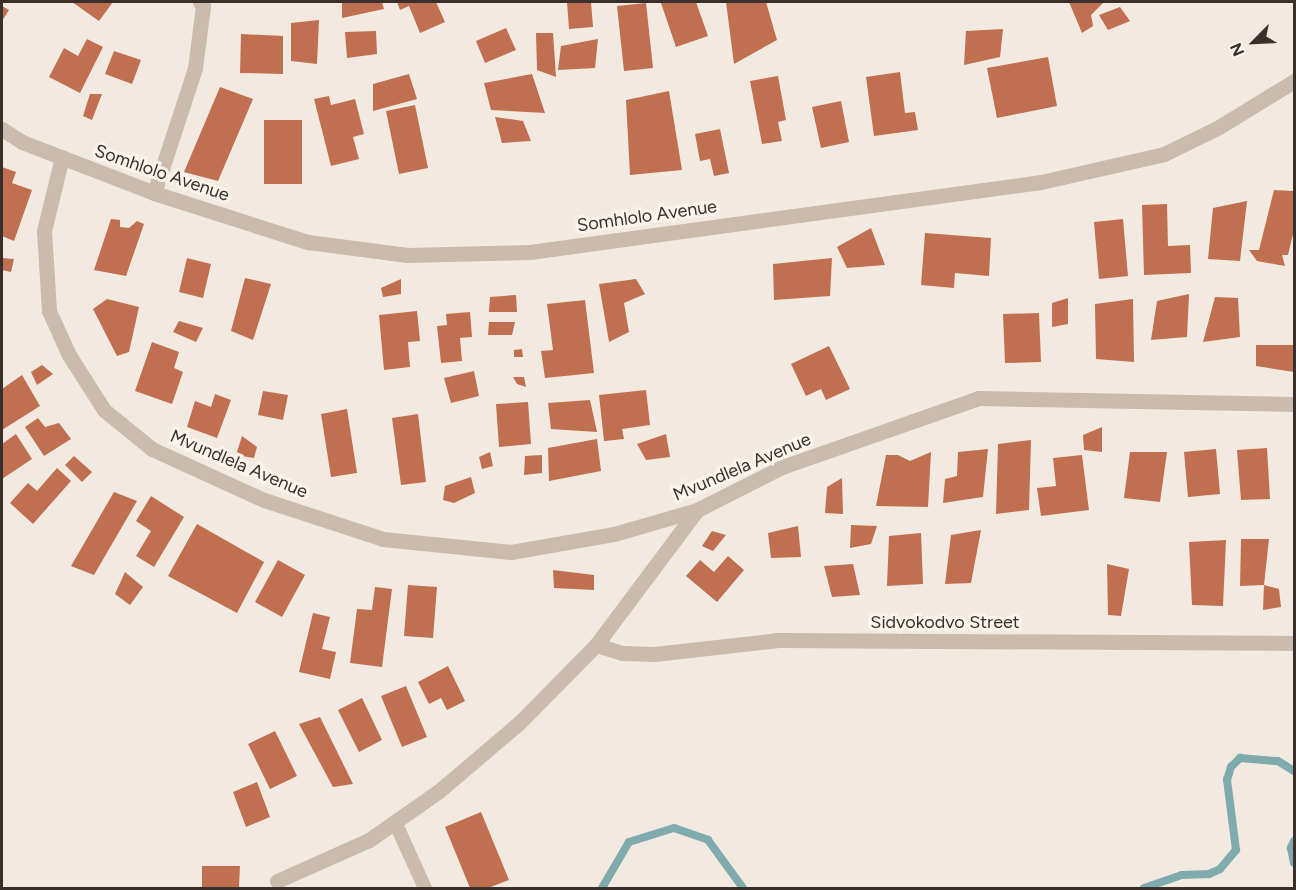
<!DOCTYPE html>
<html>
<head>
<meta charset="utf-8">
<style>
  body { margin:0 }
  #map { position:relative; width:1296px; height:890px; overflow:hidden; background:#f2eae0; font-family:Figtree,sans-serif }
  div>[style] { position:absolute }
  .stream>* { height:8px; margin:-4px; padding:0 4px; transform-origin:4px; border-radius:4px; background:#80abae }
  .building>* { inset:0; background:#c06f50 }
  .service>* { height:14px; margin:-7px; padding:0 7px; transform-origin:7px; border-radius:7px; background:#cabbac }
  .minor>* { height:15px; margin:-7.5px; padding:0 7.5px; transform-origin:7.5px; border-radius:7.5px; background:#cabbac }
  span { translate:-50% -50%; white-space:nowrap; text-align:center; line-height:1.15; -webkit-text-stroke:6px #faf4ed; paint-order:stroke }
  .street-label { font-size:18px; color:#39302b }
  .frame { position:absolute; inset:0; border:3px solid #39302b; pointer-events:none }
  .north { position:absolute; left:1224px; top:12px; width:60px; height:60px; -webkit-text-stroke:4px #faf4ed; paint-order:stroke; rotate:246deg; font-size:16px; font-weight:700; line-height:24px; text-align:center; color:#39302b }
  .north::after { content:''; display:block; margin:auto; width:21px; height:27px; background:#39302b; clip-path:polygon(50% 0,100% 100%,50% 72%,0 100%) }
</style>
</head>
<body>
<div id="map">
  <div class="stream">
    <div style="left:1294px;top:841px;width:8px;rotate:113deg"></div>
    <div style="left:1291px;top:848px;width:15px;rotate:79deg"></div>
    <div style="left:602px;top:888px;width:53px;rotate:-59.6deg"></div>
    <div style="left:629px;top:842px;width:47px;rotate:-17.3deg"></div>
    <div style="left:674px;top:828px;width:36px;rotate:19deg"></div>
    <div style="left:708px;top:840px;width:59px;rotate:53.9deg"></div>
    <div style="left:1144px;top:888px;width:40px;rotate:-18.9deg"></div>
    <div style="left:1182px;top:875px;width:27px;rotate:-2deg"></div>
    <div style="left:1209px;top:874px;width:12px;rotate:-24deg"></div>
    <div style="left:1220px;top:869px;width:25px;rotate:-50deg"></div>
    <div style="left:1236px;top:850px;width:71px;rotate:-97.3deg"></div>
    <div style="left:1227px;top:780px;width:14px;rotate:-73deg"></div>
    <div style="left:1231px;top:767px;width:13px;rotate:-45deg"></div>
    <div style="left:1240px;top:758px;width:38px;rotate:5deg"></div>
    <div style="left:1278px;top:761px;width:19px;rotate:32deg"></div>
  </div>
  <div class="building">
    <div style="clip-path:polygon(72px 2px,113px 2px,99px 21px)"></div>
    <div style="clip-path:polygon(342px 2px,382px 2px,384px 9px,342px 18px)"></div>
    <div style="clip-path:polygon(397px 2px,436px 2px,445px 22px,420px 33px,409px 6px,400px 10px)"></div>
    <div style="clip-path:polygon(567px 2px,591px 2px,593px 27px,569px 29px)"></div>
    <div style="clip-path:polygon(667px 2px,696px 2px,708px 36px,676px 47px,661px 3px)"></div>
    <div style="clip-path:polygon(726px 2px,766px 2px,777px 40px,734px 64px)"></div>
    <div style="clip-path:polygon(1069px 2px,1104px 2px,1091px 15px,1093px 26px,1082px 33px)"></div>
    <div style="clip-path:polygon(646px 3px,653px 68px,624px 71px,617px 6px)"></div>
    <div style="clip-path:polygon(2px 6px,9px 10px,2px 21px)"></div>
    <div style="clip-path:polygon(1120px 7px,1130px 21px,1108px 30px,1099px 15px)"></div>
    <div style="clip-path:polygon(319px 20px,317px 64px,291px 61px,291px 23px)"></div>
    <div style="clip-path:polygon(506px 28px,516px 50px,485px 63px,476px 41px)"></div>
    <div style="clip-path:polygon(1003px 29px,1000px 57px,964px 65px,966px 31px)"></div>
    <div style="clip-path:polygon(376px 31px,377px 54px,347px 58px,345px 32px)"></div>
    <div style="clip-path:polygon(536px 33px,553px 33px,556px 77px,537px 70px)"></div>
    <div style="clip-path:polygon(241px 34px,283px 36px,283px 74px,240px 73px)"></div>
    <div style="clip-path:polygon(87px 39px,103px 47px,80px 93px,49px 77px,64px 48px,78px 56px)"></div>
    <div style="clip-path:polygon(598px 39px,595px 68px,558px 70px,561px 46px)"></div>
    <div style="clip-path:polygon(114px 51px,141px 60px,132px 84px,105px 74px)"></div>
    <div style="clip-path:polygon(1048px 57px,1057px 106px,997px 118px,987px 68px)"></div>
    <div style="clip-path:polygon(900px 72px,905px 113px,915px 112px,918px 130px,874px 136px,866px 77px)"></div>
    <div style="clip-path:polygon(409px 74px,417px 99px,373px 111px,373px 84px)"></div>
    <div style="clip-path:polygon(532px 74px,545px 113px,491px 110px,484px 83px)"></div>
    <div style="clip-path:polygon(778px 76px,786px 120px,778px 122px,782px 141px,762px 144px,750px 81px)"></div>
    <div style="clip-path:polygon(220px 87px,253px 99px,218px 181px,184px 172px)"></div>
    <div style="clip-path:polygon(669px 91px,682px 170px,630px 175px,626px 100px)"></div>
    <div style="clip-path:polygon(90px 94px,102px 94px,92px 120px,83px 116px)"></div>
    <div style="clip-path:polygon(329px 96px,331px 105px,355px 99px,364px 134px,353px 137px,359px 159px,331px 166px,314px 99px)"></div>
    <div style="clip-path:polygon(841px 101px,849px 142px,821px 148px,812px 107px)"></div>
    <div style="clip-path:polygon(415px 105px,428px 168px,399px 174px,386px 111px)"></div>
    <div style="clip-path:polygon(495px 117px,523px 121px,531px 141px,502px 143px)"></div>
    <div style="clip-path:polygon(264px 120px,302px 120px,302px 184px,264px 184px)"></div>
    <div style="clip-path:polygon(720px 129px,729px 173px,714px 176px,710px 159px,700px 161px,695px 134px)"></div>
    <div style="clip-path:polygon(2px 167px,16px 172px,12px 183px,32px 190px,14px 241px,2px 236px)"></div>
    <div style="clip-path:polygon(1274px 190px,1294px 191px,1294px 230px,1288px 255px,1282px 255px,1285px 266px,1257px 261px,1249px 250px,1259px 250px)"></div>
    <div style="clip-path:polygon(1247px 201px,1240px 261px,1208px 259px,1213px 208px)"></div>
    <div style="clip-path:polygon(1167px 204px,1168px 246px,1190px 245px,1191px 273px,1144px 275px,1142px 205px)"></div>
    <div style="clip-path:polygon(111px 219px,120px 220px,120px 227px,129px 228px,137px 221px,144px 224px,126px 276px,94px 270px)"></div>
    <div style="clip-path:polygon(1123px 219px,1128px 276px,1099px 279px,1094px 222px)"></div>
    <div style="clip-path:polygon(871px 228px,885px 265px,847px 268px,837px 247px)"></div>
    <div style="clip-path:polygon(925px 233px,991px 238px,989px 276px,955px 273px,954px 288px,921px 285px)"></div>
    <div style="clip-path:polygon(2px 258px,14px 259px,11px 272px,2px 270px)"></div>
    <div style="clip-path:polygon(187px 258px,211px 264px,203px 298px,179px 292px)"></div>
    <div style="clip-path:polygon(832px 258px,830px 296px,774px 300px,773px 264px)"></div>
    <div style="clip-path:polygon(245px 278px,271px 284px,253px 340px,231px 331px)"></div>
    <div style="clip-path:polygon(401px 279px,401px 294px,383px 297px,381px 288px)"></div>
    <div style="clip-path:polygon(636px 279px,645px 294px,624px 303px,629px 332px,609px 342px,599px 284px)"></div>
    <div style="clip-path:polygon(1189px 294px,1187px 337px,1151px 340px,1157px 301px)"></div>
    <div style="clip-path:polygon(516px 295px,517px 312px,489px 312px,490px 297px)"></div>
    <div style="clip-path:polygon(1215px 297px,1238px 298px,1240px 337px,1203px 342px)"></div>
    <div style="clip-path:polygon(1068px 298px,1068px 324px,1052px 327px,1052px 303px)"></div>
    <div style="clip-path:polygon(107px 299px,139px 307px,129px 352px,117px 356px,93px 309px)"></div>
    <div style="clip-path:polygon(1133px 299px,1134px 362px,1096px 359px,1095px 304px)"></div>
    <div style="clip-path:polygon(585px 300px,594px 373px,545px 378px,541px 351px,553px 350px,547px 304px)"></div>
    <div style="clip-path:polygon(417px 311px,420px 341px,408px 342px,410px 367px,384px 370px,379px 315px)"></div>
    <div style="clip-path:polygon(470px 312px,472px 337px,460px 338px,462px 361px,441px 363px,437px 326px,447px 325px,446px 314px)"></div>
    <div style="clip-path:polygon(1039px 313px,1041px 362px,1005px 363px,1003px 314px)"></div>
    <div style="clip-path:polygon(179px 321px,203px 328px,196px 342px,173px 332px)"></div>
    <div style="clip-path:polygon(489px 322px,515px 322px,512px 335px,488px 335px)"></div>
    <div style="clip-path:polygon(152px 342px,179px 352px,174px 368px,183px 372px,172px 404px,135px 391px)"></div>
    <div style="clip-path:polygon(1256px 345px,1294px 345px,1294px 372px,1256px 366px)"></div>
    <div style="clip-path:polygon(829px 346px,850px 389px,826px 400px,821px 389px,806px 396px,791px 364px)"></div>
    <div style="clip-path:polygon(522px 349px,523px 357px,514px 357px,514px 350px)"></div>
    <div style="clip-path:polygon(42px 365px,53px 374px,37px 385px,31px 372px)"></div>
    <div style="clip-path:polygon(474px 371px,479px 396px,451px 403px,444px 378px)"></div>
    <div style="clip-path:polygon(22px 375px,40px 406px,2px 430px,2px 389px)"></div>
    <div style="clip-path:polygon(513px 377px,524px 377px,526px 387px,517px 384px)"></div>
    <div style="clip-path:polygon(646px 390px,650px 425px,622px 429px,624px 439px,604px 441px,599px 395px)"></div>
    <div style="clip-path:polygon(263px 391px,288px 395px,283px 420px,258px 415px)"></div>
    <div style="clip-path:polygon(215px 394px,231px 400px,217px 438px,187px 427px,195px 401px,211px 407px)"></div>
    <div style="clip-path:polygon(590px 400px,597px 432px,551px 429px,548px 403px)"></div>
    <div style="clip-path:polygon(528px 402px,531px 444px,499px 447px,496px 404px)"></div>
    <div style="clip-path:polygon(347px 409px,357px 473px,331px 477px,321px 414px)"></div>
    <div style="clip-path:polygon(418px 414px,426px 482px,401px 485px,392px 418px)"></div>
    <div style="clip-path:polygon(38px 418px,45px 427px,59px 423px,71px 439px,44px 456px,25px 427px)"></div>
    <div style="clip-path:polygon(1102px 427px,1102px 452px,1084px 450px,1083px 435px)"></div>
    <div style="clip-path:polygon(16px 434px,32px 459px,2px 479px,2px 444px)"></div>
    <div style="clip-path:polygon(666px 434px,670px 457px,646px 460px,637px 444px)"></div>
    <div style="clip-path:polygon(242px 436px,257px 447px,254px 458px,236px 455px)"></div>
    <div style="clip-path:polygon(597px 439px,601px 471px,549px 481px,548px 448px)"></div>
    <div style="clip-path:polygon(1031px 440px,1029px 510px,996px 514px,998px 444px)"></div>
    <div style="clip-path:polygon(1267px 448px,1270px 499px,1241px 500px,1237px 450px)"></div>
    <div style="clip-path:polygon(988px 449px,983px 497px,943px 503px,945px 479px,957px 476px,958px 452px)"></div>
    <div style="clip-path:polygon(1216px 449px,1220px 494px,1188px 497px,1184px 452px)"></div>
    <div style="clip-path:polygon(490px 452px,493px 466px,482px 469px,479px 457px)"></div>
    <div style="clip-path:polygon(931px 452px,928px 507px,876px 506px,886px 455px,898px 455px,910px 461px)"></div>
    <div style="clip-path:polygon(1130px 452px,1167px 452px,1160px 502px,1124px 498px)"></div>
    <div style="clip-path:polygon(542px 455px,542px 473px,524px 475px,525px 456px)"></div>
    <div style="clip-path:polygon(1082px 455px,1089px 510px,1041px 516px,1037px 488px,1056px 486px,1053px 458px)"></div>
    <div style="clip-path:polygon(74px 456px,92px 472px,82px 482px,65px 465px)"></div>
    <div style="clip-path:polygon(57px 468px,71px 481px,33px 524px,10px 503px,28px 483px,37px 491px)"></div>
    <div style="clip-path:polygon(471px 477px,475px 493px,454px 503px,443px 500px,445px 486px)"></div>
    <div style="clip-path:polygon(842px 478px,843px 514px,825px 513px,827px 487px)"></div>
    <div style="clip-path:polygon(114px 492px,137px 501px,94px 575px,71px 566px)"></div>
    <div style="clip-path:polygon(151px 496px,184px 517px,154px 567px,136px 556px,151px 531px,136px 521px)"></div>
    <div style="clip-path:polygon(197px 524px,264px 562px,237px 613px,168px 576px)"></div>
    <div style="clip-path:polygon(851px 525px,877px 526px,871px 544px,850px 548px)"></div>
    <div style="clip-path:polygon(798px 526px,801px 557px,771px 558px,768px 533px)"></div>
    <div style="clip-path:polygon(981px 530px,971px 583px,945px 584px,951px 535px)"></div>
    <div style="clip-path:polygon(712px 531px,726px 535px,713px 551px,702px 546px)"></div>
    <div style="clip-path:polygon(921px 533px,923px 584px,887px 586px,889px 536px)"></div>
    <div style="clip-path:polygon(1241px 539px,1269px 539px,1264px 585px,1279px 589px,1281px 607px,1263px 610px,1264px 585px,1240px 586px)"></div>
    <div style="clip-path:polygon(1226px 540px,1223px 606px,1192px 605px,1189px 542px)"></div>
    <div style="clip-path:polygon(728px 556px,744px 570px,717px 602px,686px 576px,700px 560px,714px 572px)"></div>
    <div style="clip-path:polygon(278px 560px,305px 575px,282px 617px,255px 602px)"></div>
    <div style="clip-path:polygon(853px 564px,860px 595px,832px 597px,824px 566px)"></div>
    <div style="clip-path:polygon(1107px 564px,1129px 569px,1121px 616px,1108px 615px)"></div>
    <div style="clip-path:polygon(553px 570px,594px 575px,594px 590px,554px 588px)"></div>
    <div style="clip-path:polygon(125px 572px,143px 587px,130px 605px,115px 594px)"></div>
    <div style="clip-path:polygon(408px 585px,437px 587px,433px 638px,404px 636px)"></div>
    <div style="clip-path:polygon(375px 587px,392px 589px,382px 667px,350px 663px,357px 609px,372px 610px)"></div>
    <div style="clip-path:polygon(313px 613px,330px 617px,322px 649px,336px 652px,330px 679px,299px 672px)"></div>
    <div style="clip-path:polygon(448px 666px,465px 701px,447px 710px,441px 698px,429px 704px,418px 682px)"></div>
    <div style="clip-path:polygon(406px 686px,427px 737px,402px 747px,381px 696px)"></div>
    <div style="clip-path:polygon(362px 698px,382px 740px,359px 752px,338px 710px)"></div>
    <div style="clip-path:polygon(320px 717px,353px 784px,333px 787px,299px 724px)"></div>
    <div style="clip-path:polygon(275px 731px,297px 776px,270px 789px,248px 744px)"></div>
    <div style="clip-path:polygon(257px 782px,270px 817px,246px 827px,233px 792px)"></div>
    <div style="clip-path:polygon(481px 812px,509px 880px,488px 888px,470px 888px,445px 827px)"></div>
    <div style="clip-path:polygon(202px 866px,240px 866px,239px 887px,202px 887px)"></div>
  </div>
  <div class="service">
    <div style="left:395px;top:822px;width:72px;rotate:65.6deg"></div>
  </div>
  <div class="minor">
    <div style="left:2px;top:129px;width:24px;rotate:33deg"></div>
    <div style="left:22px;top:142px;width:142px;rotate:21.1deg"></div>
    <div style="left:154px;top:193px;width:162px;rotate:17.7deg"></div>
    <div style="left:308px;top:242px;width:100px;rotate:7.5deg"></div>
    <div style="left:407px;top:255px;width:123px;rotate:-1.4deg"></div>
    <div style="left:530px;top:252px;width:516px;rotate:-7.8deg"></div>
    <div style="left:1041px;top:182px;width:126px;rotate:-12.8deg"></div>
    <div style="left:1164px;top:154px;width:61px;rotate:-26.1deg"></div>
    <div style="left:1219px;top:127px;width:88px;rotate:-31.5deg"></div>
    <div style="left:62px;top:157px;width:76px;rotate:103.7deg"></div>
    <div style="left:44px;top:231px;width:80px;rotate:86.4deg"></div>
    <div style="left:49px;top:311px;width:48px;rotate:65.6deg"></div>
    <div style="left:69px;top:355px;width:65px;rotate:57.5deg"></div>
    <div style="left:104px;top:410px;width:62px;rotate:39.1deg"></div>
    <div style="left:152px;top:449px;width:123px;rotate:24.5deg"></div>
    <div style="left:264px;top:500px;width:125px;rotate:18.1deg"></div>
    <div style="left:383px;top:539px;width:129px;rotate:5.8deg"></div>
    <div style="left:511px;top:552px;width:105px;rotate:-9.9deg"></div>
    <div style="left:614px;top:534px;width:86px;rotate:-16.1deg"></div>
    <div style="left:697px;top:510px;width:95px;rotate:-26.8deg"></div>
    <div style="left:782px;top:467px;width:209px;rotate:-19.3deg"></div>
    <div style="left:979px;top:398px;width:315px;rotate:1.1deg"></div>
    <div style="left:154px;top:193px;width:132px;rotate:-71.8deg"></div>
    <div style="left:195px;top:68px;width:63px;rotate:-82.6deg"></div>
    <div style="left:203px;top:6px;width:5px;rotate:-127deg"></div>
    <div style="left:596px;top:645px;width:27px;rotate:17deg"></div>
    <div style="left:622px;top:653px;width:32px;rotate:2deg"></div>
    <div style="left:654px;top:654px;width:125px;rotate:-6.4deg"></div>
    <div style="left:778px;top:640px;width:516px;rotate:0.33deg"></div>
    <div style="left:277px;top:881px;width:101px;rotate:-24deg"></div>
    <div style="left:369px;top:840px;width:85px;rotate:-35deg"></div>
    <div style="left:439px;top:791px;width:105px;rotate:-40.4deg"></div>
    <div style="left:519px;top:723px;width:110px;rotate:-45.4deg"></div>
    <div style="left:596px;top:645px;width:169px;rotate:-53.2deg"></div>
  </div>
  <div class="street-label">
    <span style="left:162px;top:173px;rotate:19deg">Somhlolo Avenue</span>
    <span style="left:647px;top:216px;rotate:-8deg">Somhlolo Avenue</span>
    <span style="left:239px;top:464px;rotate:23deg">Mvundlela Avenue</span>
    <span style="left:742px;top:467px;rotate:-23deg">Mvundlela Avenue</span>
    <span style="left:945px;top:622px">Sidvokodvo Street</span>
  </div>
  <div class="frame"></div>
  <div class="north">N</div>
</div>
</body>
</html>
